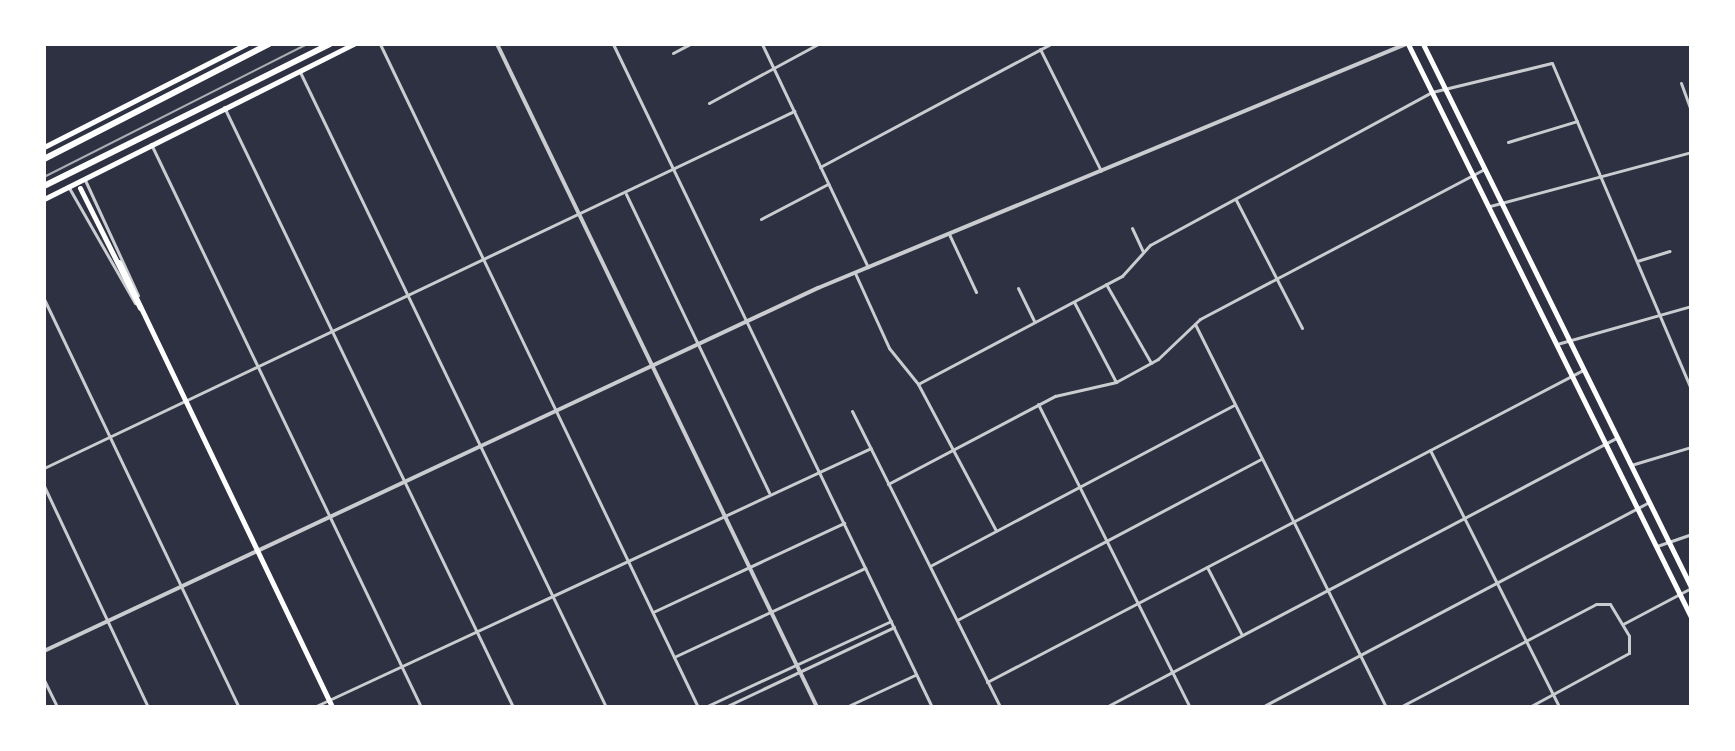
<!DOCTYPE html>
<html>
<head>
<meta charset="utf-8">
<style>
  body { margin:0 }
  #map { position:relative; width:1735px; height:751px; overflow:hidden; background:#2d3142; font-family:"PT Serif",serif }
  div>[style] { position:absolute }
  .minor>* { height:3px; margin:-1.5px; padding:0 1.5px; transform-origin:1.5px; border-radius:1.5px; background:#caccd0 }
  .tertiary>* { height:4px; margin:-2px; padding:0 2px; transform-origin:2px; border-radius:2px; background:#caccd0 }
  .secondary>* { height:5px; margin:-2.5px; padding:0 2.5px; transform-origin:2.5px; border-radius:2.5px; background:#fff }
  .primary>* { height:5px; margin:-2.5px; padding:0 2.5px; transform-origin:2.5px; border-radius:2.5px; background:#fff }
  .motorway>* { height:6px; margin:-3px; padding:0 3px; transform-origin:3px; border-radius:3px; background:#fff }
  .rail>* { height:2px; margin:-1px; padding:0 1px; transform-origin:1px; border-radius:1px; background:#abadb3 }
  span { translate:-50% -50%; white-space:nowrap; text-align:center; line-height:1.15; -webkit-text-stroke:7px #fff; paint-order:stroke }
  .frame { position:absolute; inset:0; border:46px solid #fff; pointer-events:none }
</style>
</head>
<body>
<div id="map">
  <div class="minor">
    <div style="left:380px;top:44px;width:735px;rotate:64.38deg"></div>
    <div style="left:613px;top:44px;width:736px;rotate:64.31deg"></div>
    <div style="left:762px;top:44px;width:247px;rotate:64.6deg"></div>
    <div style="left:1040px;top:49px;width:136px;rotate:63.4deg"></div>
    <div style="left:673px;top:53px;width:19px;rotate:-28deg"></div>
    <div style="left:300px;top:72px;width:705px;rotate:64.27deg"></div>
    <div style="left:1681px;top:83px;width:30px;rotate:70deg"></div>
    <div style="left:709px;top:103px;width:124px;rotate:-28.4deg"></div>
    <div style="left:224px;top:107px;width:666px;rotate:64.28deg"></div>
    <div style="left:1508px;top:142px;width:72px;rotate:-16.9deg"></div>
    <div style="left:151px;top:144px;width:624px;rotate:64.38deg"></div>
    <div style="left:820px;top:167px;width:261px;rotate:-28.1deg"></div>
    <div style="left:85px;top:180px;width:127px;rotate:65.3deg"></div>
    <div style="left:68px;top:186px;width:135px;rotate:60.2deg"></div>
    <div style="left:626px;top:194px;width:331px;rotate:64.4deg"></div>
    <div style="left:1236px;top:200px;width:144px;rotate:62.7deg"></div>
    <div style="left:1490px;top:206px;width:208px;rotate:-15deg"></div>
    <div style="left:761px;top:219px;width:76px;rotate:-27.6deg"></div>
    <div style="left:1132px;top:228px;width:26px;rotate:65deg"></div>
    <div style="left:949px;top:234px;width:64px;rotate:65deg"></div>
    <div style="left:1637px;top:261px;width:34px;rotate:-17deg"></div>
    <div style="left:855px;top:273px;width:82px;rotate:65.6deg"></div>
    <div style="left:889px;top:348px;width:46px;rotate:51.1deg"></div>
    <div style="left:918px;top:384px;width:166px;rotate:62deg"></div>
    <div style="left:1106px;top:284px;width:91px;rotate:60.3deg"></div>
    <div style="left:1018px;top:288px;width:37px;rotate:64deg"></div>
    <div style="left:44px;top:299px;width:452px;rotate:64.5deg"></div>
    <div style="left:1074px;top:302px;width:90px;rotate:62.3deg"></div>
    <div style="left:1195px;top:324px;width:428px;rotate:63.5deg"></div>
    <div style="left:1557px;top:344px;width:139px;rotate:-15.8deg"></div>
    <div style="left:918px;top:384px;width:231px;rotate:-27.9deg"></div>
    <div style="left:1122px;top:276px;width:42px;rotate:-47.9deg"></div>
    <div style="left:1150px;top:245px;width:321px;rotate:-28.5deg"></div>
    <div style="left:1432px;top:92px;width:123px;rotate:-13.6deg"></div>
    <div style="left:1552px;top:63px;width:354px;rotate:66.9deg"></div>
    <div style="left:1038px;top:404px;width:339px;rotate:63.4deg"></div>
    <div style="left:852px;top:411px;width:331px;rotate:63.4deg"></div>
    <div style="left:1430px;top:450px;width:288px;rotate:63.3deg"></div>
    <div style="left:1631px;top:465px;width:63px;rotate:-16.7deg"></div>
    <div style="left:44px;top:468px;width:831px;rotate:-25.45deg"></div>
    <div style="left:888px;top:484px;width:189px;rotate:-27.8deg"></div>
    <div style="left:1055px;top:396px;width:63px;rotate:-12.9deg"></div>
    <div style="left:1116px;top:382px;width:48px;rotate:-28.7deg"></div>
    <div style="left:1158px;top:359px;width:58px;rotate:-43.6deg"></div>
    <div style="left:1200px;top:319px;width:321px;rotate:-27.8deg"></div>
    <div style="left:44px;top:486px;width:244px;rotate:64.8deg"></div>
    <div style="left:1657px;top:546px;width:36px;rotate:-19deg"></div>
    <div style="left:930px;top:566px;width:344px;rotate:-27.9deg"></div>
    <div style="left:1207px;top:567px;width:76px;rotate:62.8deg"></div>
    <div style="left:653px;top:612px;width:211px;rotate:-25deg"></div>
    <div style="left:957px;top:620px;width:344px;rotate:-27.9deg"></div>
    <div style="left:1623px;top:624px;width:77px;rotate:-27.9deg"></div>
    <div style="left:674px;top:657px;width:211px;rotate:-25deg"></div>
    <div style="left:44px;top:680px;width:30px;rotate:64deg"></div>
    <div style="left:987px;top:682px;width:673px;rotate:-27.63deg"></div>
    <div style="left:314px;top:707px;width:614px;rotate:-24.94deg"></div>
    <div style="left:705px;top:707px;width:205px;rotate:-24.8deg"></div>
    <div style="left:725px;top:707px;width:187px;rotate:-25.3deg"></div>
    <div style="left:846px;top:707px;width:76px;rotate:-24.9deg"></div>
    <div style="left:1106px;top:707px;width:577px;rotate:-27.81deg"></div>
    <div style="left:1262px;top:707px;width:437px;rotate:-27.9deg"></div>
    <div style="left:1400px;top:707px;width:221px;rotate:-27.7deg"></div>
    <div style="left:1596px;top:604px;width:14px"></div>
    <div style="left:1610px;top:604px;width:37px;rotate:59deg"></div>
    <div style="left:1629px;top:636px;width:17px;rotate:90deg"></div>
    <div style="left:1629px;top:653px;width:114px;rotate:151.6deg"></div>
  </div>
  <div class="tertiary">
    <div style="left:497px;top:44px;width:736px;rotate:64.24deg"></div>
    <div style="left:44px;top:651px;width:855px;rotate:-25.13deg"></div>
    <div style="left:818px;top:288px;width:637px;rotate:-22.54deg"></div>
  </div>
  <div class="secondary">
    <div style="left:80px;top:188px;width:134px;rotate:63.4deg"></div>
    <div style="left:119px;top:262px;width:493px;rotate:64.4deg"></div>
  </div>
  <div class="primary">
    <div style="left:1408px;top:44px;width:639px;rotate:63.72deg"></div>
    <div style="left:1423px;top:44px;width:606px;rotate:63.73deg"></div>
    <div style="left:44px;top:147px;width:227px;rotate:-27deg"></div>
    <div style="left:44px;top:199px;width:347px;rotate:-26.6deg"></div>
  </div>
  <div class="motorway">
    <div style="left:44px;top:159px;width:253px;rotate:-27.1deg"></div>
    <div style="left:44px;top:186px;width:319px;rotate:-26.4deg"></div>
  </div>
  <div class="rail">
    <div style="left:44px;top:177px;width:295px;rotate:-26.8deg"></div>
  </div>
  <div class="frame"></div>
</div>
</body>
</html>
